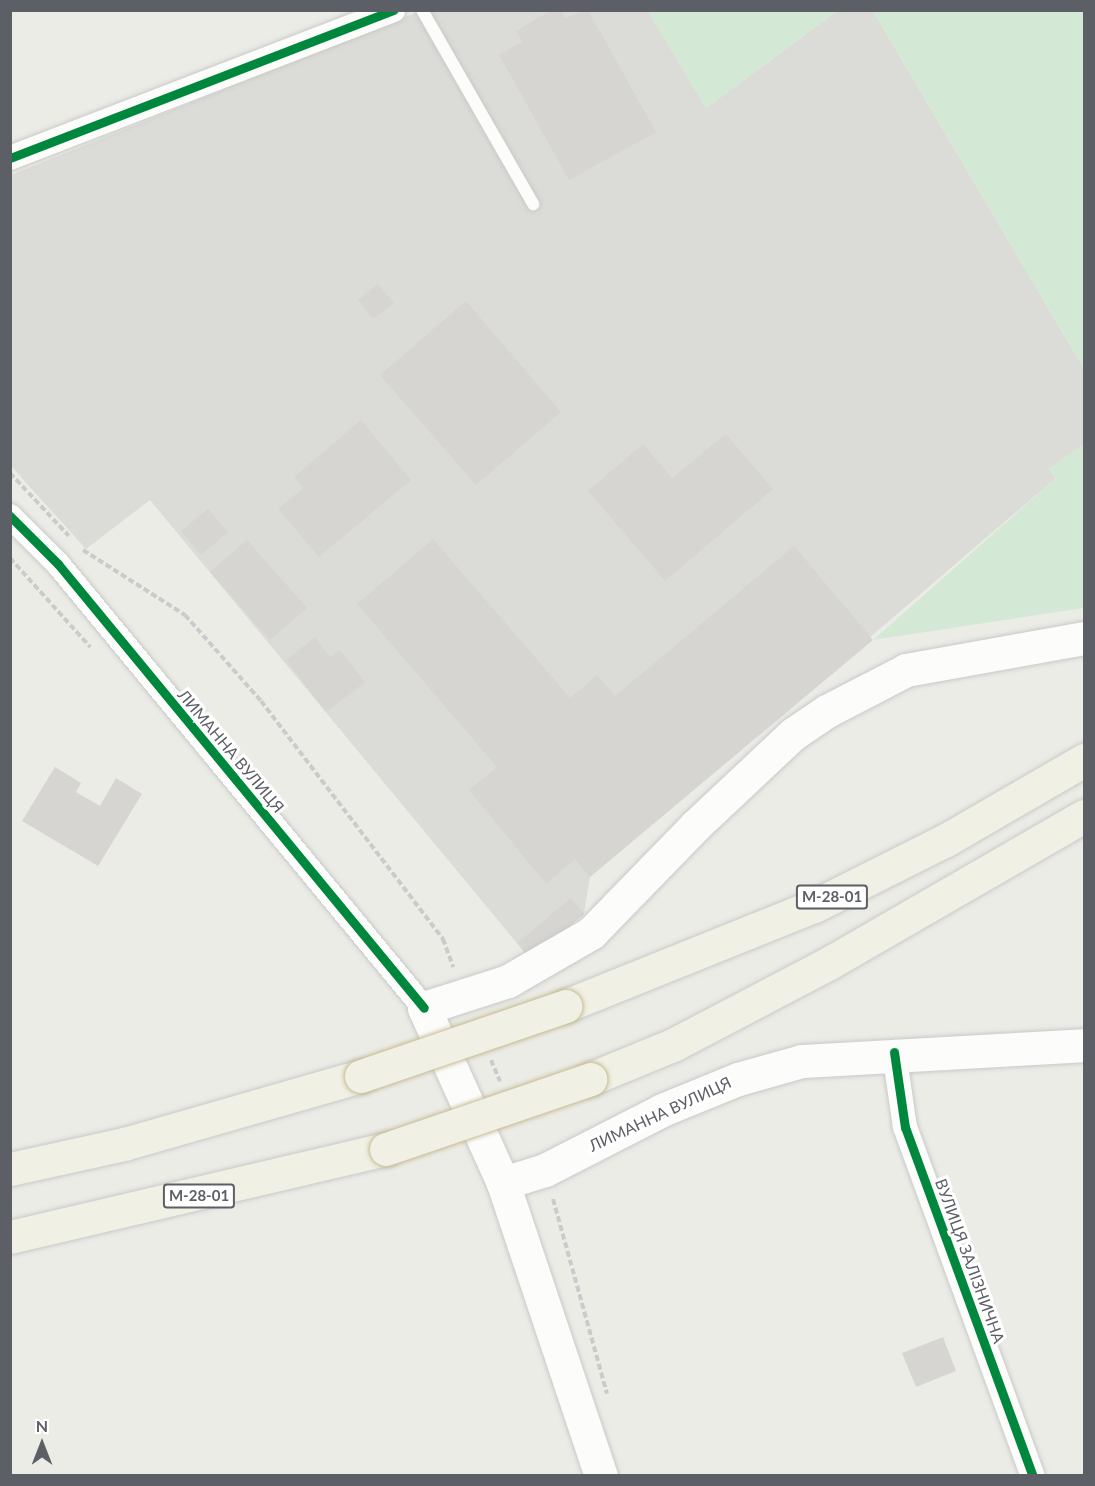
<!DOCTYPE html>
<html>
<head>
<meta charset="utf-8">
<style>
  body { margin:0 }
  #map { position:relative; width:1095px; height:1486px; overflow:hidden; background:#ecece7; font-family:Lato,sans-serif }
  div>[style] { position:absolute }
  .industrial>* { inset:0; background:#dbdbd7 }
  .green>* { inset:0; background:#d4e9d5 }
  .building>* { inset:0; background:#d6d5d2 }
  .path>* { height:4px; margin-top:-2px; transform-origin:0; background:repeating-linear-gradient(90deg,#c8cdcb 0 6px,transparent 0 9px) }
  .roads { filter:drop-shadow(0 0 2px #c9cac9) drop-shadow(0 0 2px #c9cac9) }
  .service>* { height:12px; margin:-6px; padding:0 6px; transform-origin:6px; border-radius:6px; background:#fcfcfb }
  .minor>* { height:24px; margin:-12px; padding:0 12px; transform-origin:12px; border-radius:12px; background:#fcfcfb }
  .secondary>* { height:33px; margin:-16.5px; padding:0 16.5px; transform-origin:16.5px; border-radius:16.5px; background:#fcfcfb }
  .trunk>* { height:33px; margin:-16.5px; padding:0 16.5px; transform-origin:16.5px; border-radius:16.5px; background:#f1f0e4 }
  .bridges { filter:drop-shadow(0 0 2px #c4bc93) drop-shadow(0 0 2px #c4bc93) }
  .trunk-bridge>* { height:33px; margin:-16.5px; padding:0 16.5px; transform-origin:16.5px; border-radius:16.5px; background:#f1f0e4 }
  .cycleway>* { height:9px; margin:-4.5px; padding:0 4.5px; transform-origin:4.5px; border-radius:4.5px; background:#00873e }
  span { translate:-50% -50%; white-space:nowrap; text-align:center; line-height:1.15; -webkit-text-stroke:6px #fff; paint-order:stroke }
  .shield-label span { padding:2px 4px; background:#fff; border:2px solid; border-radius:4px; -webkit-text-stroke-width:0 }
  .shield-label { font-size:15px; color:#5c5f65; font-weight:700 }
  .street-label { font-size:16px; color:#5c5f65 }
  .frame { position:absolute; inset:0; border:12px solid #5c5f65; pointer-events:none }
  .north { position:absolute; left:12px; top:1414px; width:60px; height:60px; -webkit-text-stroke:4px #fff; paint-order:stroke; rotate:0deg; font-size:16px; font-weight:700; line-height:24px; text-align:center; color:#5c5f65 }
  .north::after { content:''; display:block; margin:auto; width:21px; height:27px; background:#5c5f65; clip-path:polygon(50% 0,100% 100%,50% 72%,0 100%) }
</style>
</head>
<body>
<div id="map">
  <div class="industrial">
    <div style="clip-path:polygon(420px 11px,648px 11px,706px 108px,837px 11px,873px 11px,1084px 369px,1084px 444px,1049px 469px,1056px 478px,590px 877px,584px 914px,530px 959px,150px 500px,86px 549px,11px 466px,11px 175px)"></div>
  </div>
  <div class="green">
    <div style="clip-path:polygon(648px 11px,837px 11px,706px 108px)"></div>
    <div style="clip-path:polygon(873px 11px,1084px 11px,1084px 369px)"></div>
    <div style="clip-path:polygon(1084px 444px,1084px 608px,873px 640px,1056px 478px,1048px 469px)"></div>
  </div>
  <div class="building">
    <div style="clip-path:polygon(552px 10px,561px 10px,565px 18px,588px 10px,656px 132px,569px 180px,499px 55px,522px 42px,516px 31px)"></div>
    <div style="clip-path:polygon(378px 284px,394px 303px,373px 319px,358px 300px)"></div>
    <div style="clip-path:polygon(466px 301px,561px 412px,476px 485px,380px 375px)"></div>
    <div style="clip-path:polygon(361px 420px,411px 480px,319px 557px,278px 509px,303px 488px,294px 477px)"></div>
    <div style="clip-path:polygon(726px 434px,773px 489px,665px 581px,588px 491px,643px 444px,672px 478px)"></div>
    <div style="clip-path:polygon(208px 509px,228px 532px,201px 555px,181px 531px)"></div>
    <div style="clip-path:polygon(433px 539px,570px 698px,597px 675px,615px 696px,794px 546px,873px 640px,590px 877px,575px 859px,546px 884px,469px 790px,497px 767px,357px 604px)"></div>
    <div style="clip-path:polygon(247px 540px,307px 608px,270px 640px,210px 572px)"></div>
    <div style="clip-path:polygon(315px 637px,330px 657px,340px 650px,365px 682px,326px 712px,286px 660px)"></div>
    <div style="clip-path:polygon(55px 767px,81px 783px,76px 792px,100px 806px,116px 778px,142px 794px,98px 866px,22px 821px)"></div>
    <div style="clip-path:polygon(571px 898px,584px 914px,530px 959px,517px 943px)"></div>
    <div style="clip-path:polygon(943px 1337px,956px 1371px,916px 1387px,902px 1353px)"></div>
  </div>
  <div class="path">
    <div style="left:10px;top:473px;width:86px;rotate:46.9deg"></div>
    <div style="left:83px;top:550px;width:121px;rotate:32.5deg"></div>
    <div style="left:185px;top:615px;width:115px;rotate:48.5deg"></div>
    <div style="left:261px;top:701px;width:300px;rotate:52.6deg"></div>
    <div style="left:443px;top:939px;width:30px;rotate:70deg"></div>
    <div style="left:10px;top:558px;width:120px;rotate:48deg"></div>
    <div style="left:491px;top:1060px;width:23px;rotate:67deg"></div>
    <div style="left:553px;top:1199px;width:202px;rotate:74.5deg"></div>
  </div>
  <div class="roads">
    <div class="service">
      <div style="left:422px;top:10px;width:224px;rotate:60.2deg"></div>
    </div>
    <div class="minor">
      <div style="left:10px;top:158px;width:411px;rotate:-21.1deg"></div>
      <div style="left:10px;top:516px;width:68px;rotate:45deg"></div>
      <div style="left:58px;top:564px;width:575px;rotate:50.5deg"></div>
      <div style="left:894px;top:1052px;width:76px;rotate:81.7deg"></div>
      <div style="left:905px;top:1127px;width:372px;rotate:69.9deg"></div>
    </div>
    <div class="secondary">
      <div style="left:503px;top:1183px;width:44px;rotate:-17.2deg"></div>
      <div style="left:545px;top:1170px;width:131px;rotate:-27.1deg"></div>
      <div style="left:662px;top:1110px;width:82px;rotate:-22.2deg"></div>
      <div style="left:738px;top:1079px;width:66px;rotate:-15.7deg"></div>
      <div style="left:802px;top:1061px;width:282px;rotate:-3.2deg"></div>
      <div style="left:601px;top:1476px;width:309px;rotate:-108.5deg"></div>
      <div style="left:503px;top:1183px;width:192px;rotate:-114.3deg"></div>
      <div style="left:424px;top:1008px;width:88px;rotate:-17.8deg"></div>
      <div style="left:508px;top:981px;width:96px;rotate:-30deg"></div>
      <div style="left:591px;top:933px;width:149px;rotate:-45.8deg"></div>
      <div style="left:695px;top:826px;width:134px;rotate:-43.2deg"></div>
      <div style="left:793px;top:734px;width:41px;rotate:-34.1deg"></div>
      <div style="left:827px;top:711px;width:89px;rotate:-27.4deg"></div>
      <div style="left:906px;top:670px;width:181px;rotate:-10.2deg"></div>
    </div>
    <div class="trunk">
      <div style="left:565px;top:1006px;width:268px;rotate:-21.9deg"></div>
      <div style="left:814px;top:906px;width:148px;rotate:-26.6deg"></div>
      <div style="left:946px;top:840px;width:160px;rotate:-30.1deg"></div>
      <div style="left:590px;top:1079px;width:90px;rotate:-22.3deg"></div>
      <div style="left:673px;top:1045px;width:178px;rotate:-27.7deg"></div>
      <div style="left:831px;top:962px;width:292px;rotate:-30deg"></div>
      <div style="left:10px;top:1169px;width:117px;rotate:-12.4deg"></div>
      <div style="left:124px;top:1144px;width:247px;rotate:-16deg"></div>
      <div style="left:10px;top:1237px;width:386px;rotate:-13.2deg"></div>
    </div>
  </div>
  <div class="bridges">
    <div class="trunk-bridge">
      <div style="left:361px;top:1076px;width:216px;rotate:-18.9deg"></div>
      <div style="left:386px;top:1149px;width:216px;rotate:-18.9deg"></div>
    </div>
  </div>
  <div class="cycleway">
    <div style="left:10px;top:158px;width:411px;rotate:-21.1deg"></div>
    <div style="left:10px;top:516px;width:68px;rotate:45deg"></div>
    <div style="left:58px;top:564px;width:575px;rotate:50.5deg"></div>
    <div style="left:894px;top:1052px;width:76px;rotate:81.7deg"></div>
    <div style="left:905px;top:1127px;width:372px;rotate:69.9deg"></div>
  </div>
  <div class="shield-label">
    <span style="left:832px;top:897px">М-28-01</span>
    <span style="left:199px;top:1196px">М-28-01</span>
  </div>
  <div class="street-label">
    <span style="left:231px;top:751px;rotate:50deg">ЛИМАННА ВУЛИЦЯ</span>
    <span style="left:660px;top:1114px;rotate:-25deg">ЛИМАННА ВУЛИЦЯ</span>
    <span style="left:970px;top:1261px;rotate:70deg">ВУЛИЦЯ ЗАЛІЗНИЧНА</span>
  </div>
  <div class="frame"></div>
  <div class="north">N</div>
</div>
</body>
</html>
